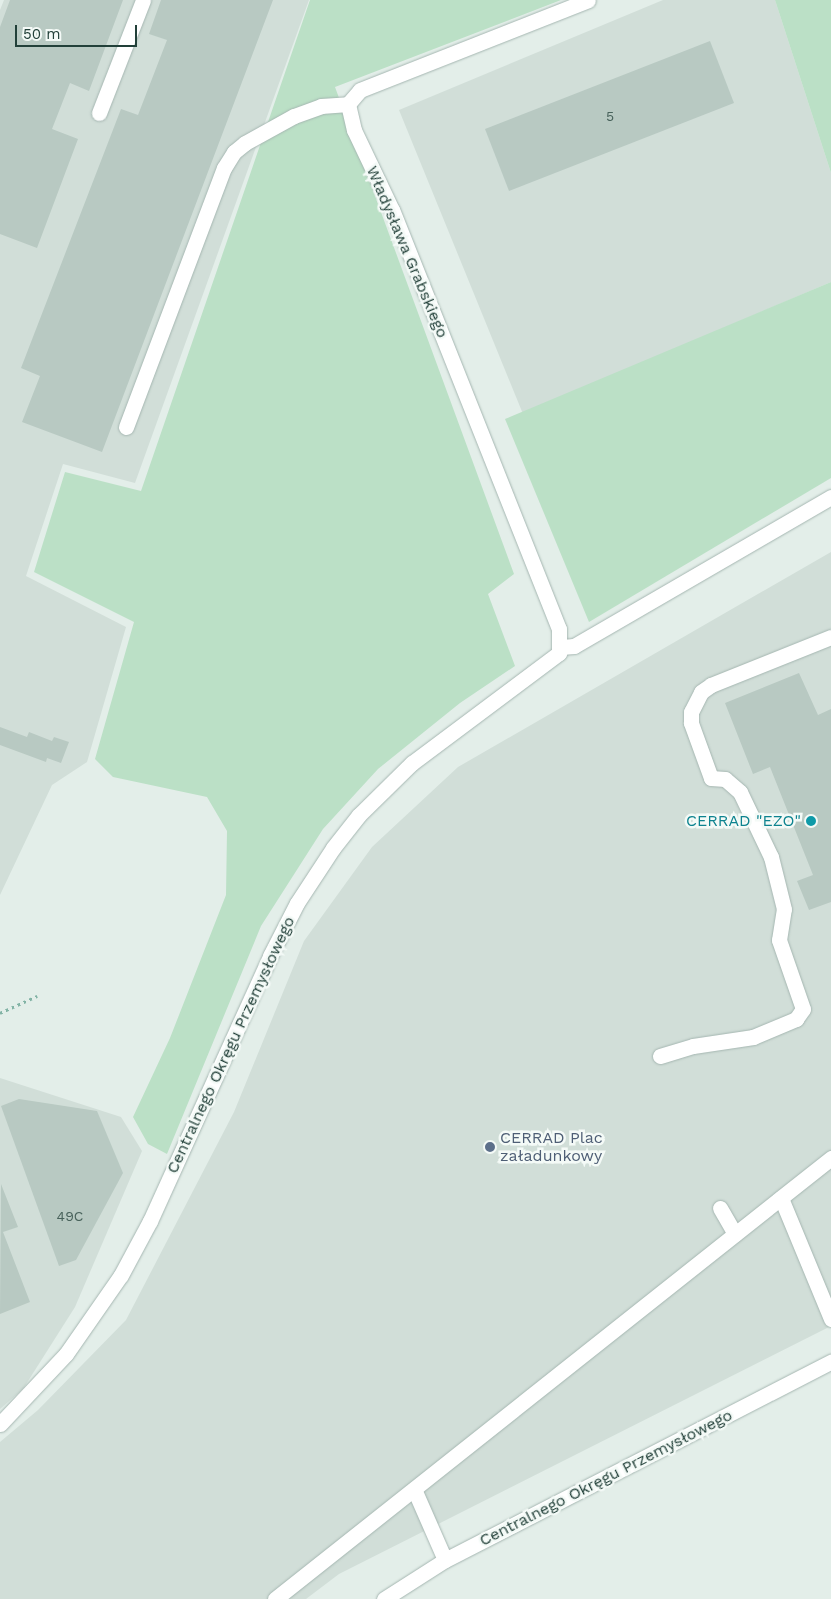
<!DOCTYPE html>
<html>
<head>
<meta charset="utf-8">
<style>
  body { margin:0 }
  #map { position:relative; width:831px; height:1599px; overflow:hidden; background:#e3eee9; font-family:"Work Sans",sans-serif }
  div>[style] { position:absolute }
  .built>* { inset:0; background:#d1ded8 }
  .green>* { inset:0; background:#bbe0c6 }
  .building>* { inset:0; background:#b8c9c2 }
  .path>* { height:3px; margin-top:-1.5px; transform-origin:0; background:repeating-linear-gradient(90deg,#82b3a5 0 2.5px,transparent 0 6.5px) }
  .roads { filter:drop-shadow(0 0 1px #a5b6b1) drop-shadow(0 0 1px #a5b6b1) }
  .minor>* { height:15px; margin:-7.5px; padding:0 7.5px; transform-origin:7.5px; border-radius:7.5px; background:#fff }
  .dots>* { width:14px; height:14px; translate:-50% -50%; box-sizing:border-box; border:2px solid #f4faf7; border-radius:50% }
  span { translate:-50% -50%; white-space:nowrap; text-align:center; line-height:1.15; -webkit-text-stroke:5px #f4faf7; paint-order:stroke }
  .number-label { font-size:14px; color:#48625b }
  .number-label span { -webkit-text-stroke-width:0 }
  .street-label { font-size:16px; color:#224039 }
  .culture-label { font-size:16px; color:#0d838f }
  .right { translate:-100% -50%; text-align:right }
  .service-label { font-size:16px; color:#4e5e75 }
  .left { translate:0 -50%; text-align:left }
  .scale { position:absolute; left:15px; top:25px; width:122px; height:22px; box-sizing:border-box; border:2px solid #224039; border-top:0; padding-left:6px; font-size:15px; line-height:18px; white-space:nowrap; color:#224039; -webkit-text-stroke:4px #f4faf7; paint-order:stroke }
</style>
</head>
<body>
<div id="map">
  <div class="built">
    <div style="clip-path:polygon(4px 0,309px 0,135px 483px,63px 464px,26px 576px,126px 627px,87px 762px,52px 785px,0 895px,0 10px)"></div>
    <div style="clip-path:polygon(663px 0,775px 0,831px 173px,831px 282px,523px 414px,399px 110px)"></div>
    <div style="clip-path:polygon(831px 552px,831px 1326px,339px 1574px,306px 1599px,0 1599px,0 1442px,38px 1410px,126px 1320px,234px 1112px,304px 941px,372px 847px,458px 767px)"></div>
    <div style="clip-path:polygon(0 1078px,121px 1117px,142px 1151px,75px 1307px,23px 1389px,0 1409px)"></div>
  </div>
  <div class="green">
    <div style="clip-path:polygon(310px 0,561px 0,335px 87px,514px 574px,488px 594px,515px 666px,460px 703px,378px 769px,323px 829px,261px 926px,167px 1154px,148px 1144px,133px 1117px,170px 1038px,226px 895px,227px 831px,207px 797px,113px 777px,95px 759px,134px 622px,34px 572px,65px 472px,141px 491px)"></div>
    <div style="clip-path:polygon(775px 0,831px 0,831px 173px)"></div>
    <div style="clip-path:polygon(831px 282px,831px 478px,589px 622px,505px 419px)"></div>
  </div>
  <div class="building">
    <div style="clip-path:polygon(10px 0,123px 0,89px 91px,70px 83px,52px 129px,78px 139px,37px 248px,0 234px,0 27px)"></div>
    <div style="clip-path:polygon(161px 0,273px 0,102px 452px,22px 422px,40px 376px,21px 368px,121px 109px,138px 115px,167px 40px,149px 34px)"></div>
    <div style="clip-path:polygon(710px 41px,734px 103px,509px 191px,485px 129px)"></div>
    <div style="clip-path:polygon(799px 673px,818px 715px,831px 709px,831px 902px,809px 910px,797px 881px,813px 875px,770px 767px,753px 774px,725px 703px)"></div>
    <div style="clip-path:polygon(0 727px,27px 737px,29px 732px,52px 741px,54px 737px,69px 742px,61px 763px,47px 758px,46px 762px,0 745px)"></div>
    <div style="clip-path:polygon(19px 1099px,97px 1111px,123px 1173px,76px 1260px,59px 1266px,1px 1106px)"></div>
    <div style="clip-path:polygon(1px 1184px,18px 1227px,3px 1232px,30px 1302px,0 1314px)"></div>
  </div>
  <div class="path">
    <div style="left:0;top:1013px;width:41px;rotate:-24.7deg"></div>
  </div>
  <div class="roads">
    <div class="minor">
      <div style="left:99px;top:113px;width:121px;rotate:-68.7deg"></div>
      <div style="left:126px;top:427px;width:277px;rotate:-69.3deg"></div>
      <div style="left:224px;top:168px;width:19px;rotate:-58deg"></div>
      <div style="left:234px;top:152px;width:14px;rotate:-39deg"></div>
      <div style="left:245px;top:143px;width:56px;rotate:-28.9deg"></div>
      <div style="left:294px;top:116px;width:29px;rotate:-20deg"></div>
      <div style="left:321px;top:106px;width:27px;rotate:-4deg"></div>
      <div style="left:561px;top:647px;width:13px;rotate:-4deg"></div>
      <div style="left:574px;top:646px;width:297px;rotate:-30.1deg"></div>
      <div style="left:660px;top:1056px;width:34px;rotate:-17deg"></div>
      <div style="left:693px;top:1046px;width:61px;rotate:-8.5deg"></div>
      <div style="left:753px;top:1037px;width:47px;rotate:-22.7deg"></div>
      <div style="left:796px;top:1019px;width:12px;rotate:-55deg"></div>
      <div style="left:803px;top:1009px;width:73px;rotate:-109.2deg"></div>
      <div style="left:779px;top:940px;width:31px;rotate:-81deg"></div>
      <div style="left:784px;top:909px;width:54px;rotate:-104deg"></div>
      <div style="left:771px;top:857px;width:72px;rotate:-115.5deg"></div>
      <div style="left:740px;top:792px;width:20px;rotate:-139deg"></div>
      <div style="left:725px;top:779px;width:14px;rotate:-176deg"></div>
      <div style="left:711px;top:778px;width:59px;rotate:-110deg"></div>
      <div style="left:691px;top:723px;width:11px;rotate:-90deg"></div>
      <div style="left:691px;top:712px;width:22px;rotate:-63deg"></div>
      <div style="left:701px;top:692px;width:12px;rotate:-35deg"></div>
      <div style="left:711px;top:685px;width:129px;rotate:-21.8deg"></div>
      <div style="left:781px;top:1198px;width:131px;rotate:67.5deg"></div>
      <div style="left:720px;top:1208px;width:30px;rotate:60deg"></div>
      <div style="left:0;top:1424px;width:96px;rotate:-46.7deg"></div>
      <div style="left:66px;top:1354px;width:96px;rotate:-55.2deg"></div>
      <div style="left:121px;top:1275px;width:61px;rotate:-61.8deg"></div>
      <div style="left:150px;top:1221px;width:291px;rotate:-65.6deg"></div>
      <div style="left:270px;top:956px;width:59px;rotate:-63deg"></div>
      <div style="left:297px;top:903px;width:66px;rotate:-56.8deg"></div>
      <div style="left:333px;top:848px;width:42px;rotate:-51.8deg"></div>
      <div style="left:359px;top:815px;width:74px;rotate:-44.5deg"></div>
      <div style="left:412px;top:763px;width:184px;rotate:-36.8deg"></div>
      <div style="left:559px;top:653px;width:24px;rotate:-90deg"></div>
      <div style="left:559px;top:629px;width:451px;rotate:-111.7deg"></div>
      <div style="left:392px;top:210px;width:89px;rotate:-115.4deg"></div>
      <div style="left:354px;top:130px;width:27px;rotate:-103deg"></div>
      <div style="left:348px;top:104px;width:18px;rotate:-49deg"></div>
      <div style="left:360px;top:90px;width:245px;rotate:-21.5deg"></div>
      <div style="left:414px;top:1489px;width:77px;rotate:66.4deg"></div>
      <div style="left:275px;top:1599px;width:710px;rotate:-38.42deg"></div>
      <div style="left:384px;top:1599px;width:72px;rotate:-32.6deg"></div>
      <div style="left:445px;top:1560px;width:434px;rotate:-27.2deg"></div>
    </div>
  </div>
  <div class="dots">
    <div style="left:811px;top:821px;background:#0f9aa8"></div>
    <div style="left:490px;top:1147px;background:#5c6f8a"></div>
  </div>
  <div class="number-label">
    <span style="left:610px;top:116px">5</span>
    <span style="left:70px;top:1216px">49C</span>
  </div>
  <div class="street-label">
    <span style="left:407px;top:252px;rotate:67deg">Władysława Grabskiego</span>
    <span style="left:231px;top:1045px;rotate:-65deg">Centralnego Okręgu Przemysłowego</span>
    <span style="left:606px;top:1478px;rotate:-27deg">Centralnego Okręgu Przemysłowego</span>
  </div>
  <div class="culture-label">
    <span class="right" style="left:801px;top:821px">CERRAD "EZO"</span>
  </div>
  <div class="service-label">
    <span class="left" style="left:500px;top:1147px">CERRAD Plac<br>załadunkowy</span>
  </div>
  <div class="scale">50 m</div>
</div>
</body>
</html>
